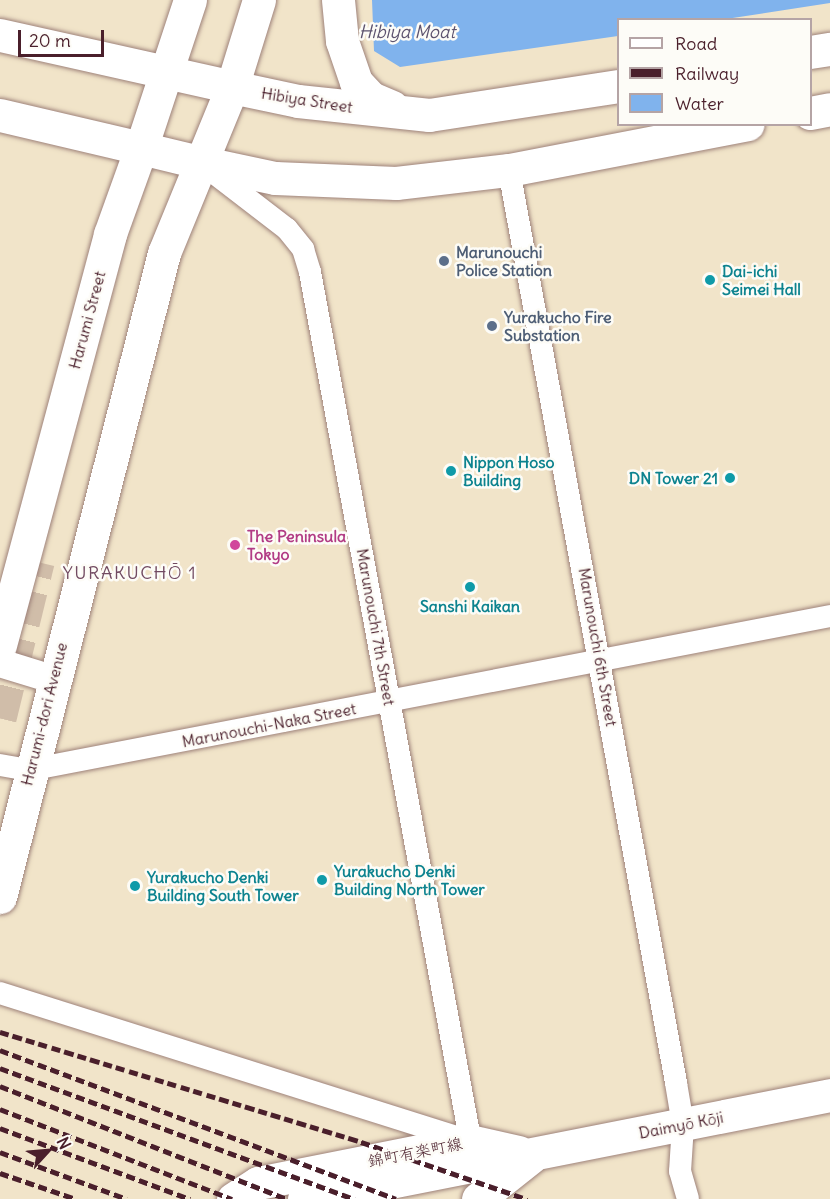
<!DOCTYPE html>
<html>
<head>
<meta charset="utf-8">
<style>
  body { margin:0 }
  #map { position:relative; width:830px; height:1199px; overflow:hidden; background:#f1e4c9; font-family:Delius,"Klee One",sans-serif }
  div>[style] { position:absolute }
  .water>* { inset:0; background:#80b3ed }
  .primary-tunnel>* { height:33px; margin-top:-16.5px; transform-origin:0; background:repeating-linear-gradient(90deg,#d0bda9 0 33px,transparent 0 49px) }
  .roads { filter:drop-shadow(0 0 2px #9e827a) drop-shadow(0 0 2px #9e827a) }
  .minor>* { height:22px; margin:-11px; padding:0 11px; transform-origin:11px; border-radius:11px; background:#fff }
  .tertiary>* { height:28px; margin:-14px; padding:0 14px; transform-origin:14px; border-radius:14px; background:#fff }
  .secondary>* { height:33px; margin:-16.5px; padding:0 16.5px; transform-origin:16.5px; border-radius:16.5px; background:#fff }
  .primary>* { height:33px; margin:-16.5px; padding:0 16.5px; transform-origin:16.5px; border-radius:16.5px; background:#fff }
  .trunk>* { height:33px; margin:-16.5px; padding:0 16.5px; transform-origin:16.5px; border-radius:16.5px; background:#fff }
  .rail>* { height:4.5px; margin-top:-2.25px; transform-origin:0; background:repeating-linear-gradient(90deg,#4a1f2b 0 9px,transparent 0 13.5px) }
  .dots>* { width:16px; height:16px; translate:-50% -50%; box-sizing:border-box; border:3px solid #fdfcf7; border-radius:50% }
  span { translate:-50% -50%; white-space:nowrap; text-align:center; line-height:1.15; -webkit-text-stroke:5px #fdfcf7; paint-order:stroke }
  .street-label { font-size:16px; color:#4a1f2b }
  .service-label { font-size:16px; color:#4e5e75; font-weight:700 }
  .left { translate:0 -50%; text-align:left }
  .culture-label { font-size:16px; color:#0d838f; font-weight:700 }
  .right { translate:-100% -50%; text-align:right }
  .hotel-label { font-size:16px; color:#b23c85; font-weight:700 }
  .water-label { font-size:18px; color:#5d536f; font-style:italic }
  .neighbourhood-label { font-size:18px; color:#724b62; letter-spacing:1.5px }
  .legend { position:absolute; left:617px; top:18px; width:195px; height:108px; box-sizing:border-box; background:#fdfcf7; border:2px solid #b5a4a5; margin:0; padding:8px 10px; list-style:none; font-size:18px; color:#4a1f2b }
  .legend li { display:flex; align-items:center; gap:12px; height:30px }
  .legend b { width:30px; border:2px solid #b5a4a5 }
  .north { position:absolute; left:18px; top:1121px; width:60px; height:60px; -webkit-text-stroke:4px #fdfcf7; paint-order:stroke; rotate:64deg; font-size:16px; font-weight:700; line-height:24px; text-align:center; color:#4a1f2b }
  .north::after { content:''; display:block; margin:auto; width:21px; height:27px; background:#4a1f2b; clip-path:polygon(50% 0,100% 100%,50% 72%,0 100%) }
  .scale { position:absolute; left:18px; top:30px; width:86px; height:27px; box-sizing:border-box; border:3px solid #4a1f2b; border-top:0; padding-left:8px; font-size:18px; line-height:21px; white-space:nowrap; color:#4a1f2b; -webkit-text-stroke:4px #fdfcf7; paint-order:stroke }
</style>
</head>
<body>
<div id="map">
  <div class="water">
    <div style="clip-path:polygon(372px 0,830px 0,830px 3px,726px 19px,618px 20px,618px 36px,400px 67px,374px 51px)"></div>
  </div>
  <div class="primary-tunnel">
    <div style="left:0;top:718px;width:161px;rotate:-76.3deg"></div>
  </div>
  <div class="roads">
    <div class="minor">
      <div style="left:209px;top:169px;width:98px;rotate:37.6deg"></div>
      <div style="left:287px;top:229px;width:26px;rotate:51deg"></div>
      <div style="left:303px;top:249px;width:24px;rotate:73deg"></div>
      <div style="left:310px;top:272px;width:898px;rotate:79.54deg"></div>
      <div style="left:509px;top:170px;width:928px;rotate:79.63deg"></div>
      <div style="left:676px;top:1083px;width:43px;rotate:80.5deg"></div>
      <div style="left:683px;top:1125px;width:46px;rotate:93.7deg"></div>
      <div style="left:680px;top:1171px;width:29px;rotate:74deg"></div>
      <div style="left:0;top:765px;width:29px;rotate:10deg"></div>
      <div style="left:29px;top:770px;width:816px;rotate:-10.88deg"></div>
      <div style="left:0;top:993px;width:485px;rotate:17.5deg"></div>
    </div>
    <div class="tertiary">
      <div style="left:0;top:663px;width:54px;rotate:17.1deg"></div>
    </div>
    <div class="secondary">
      <div style="left:0;top:35px;width:238px;rotate:12.6deg"></div>
      <div style="left:0;top:115px;width:145px;rotate:13.2deg"></div>
      <div style="left:233px;top:1199px;width:30px;rotate:-33deg"></div>
      <div style="left:258px;top:1183px;width:216px;rotate:-11.2deg"></div>
      <div style="left:470px;top:1141px;width:50px;rotate:12.7deg"></div>
      <div style="left:304px;top:1199px;width:536px;rotate:-11.18deg"></div>
      <div style="left:478px;top:1199px;width:68px;rotate:-38.4deg"></div>
    </div>
    <div class="primary">
      <div style="left:0;top:645px;width:425px;rotate:-75deg"></div>
      <div style="left:110px;top:234px;width:91px;rotate:-70.2deg"></div>
      <div style="left:0;top:897px;width:665px;rotate:-75.71deg"></div>
      <div style="left:164px;top:253px;width:179px;rotate:-67.7deg"></div>
    </div>
    <div class="trunk">
      <div style="left:190px;top:0;width:156px;rotate:108.3deg"></div>
      <div style="left:141px;top:148px;width:60px;rotate:13.6deg"></div>
      <div style="left:199px;top:162px;width:78px;rotate:11.9deg"></div>
      <div style="left:275px;top:178px;width:121px;rotate:2.4deg"></div>
      <div style="left:396px;top:183px;width:114px;rotate:-6.6deg"></div>
      <div style="left:509px;top:170px;width:243px;rotate:-10.9deg"></div>
      <div style="left:259px;top:0;width:91px;rotate:107.2deg"></div>
      <div style="left:232px;top:87px;width:67px;rotate:12deg"></div>
      <div style="left:298px;top:101px;width:132px;rotate:6.1deg"></div>
      <div style="left:429px;top:115px;width:191px;rotate:-8.7deg"></div>
      <div style="left:338px;top:0;width:41px;rotate:84.4deg"></div>
      <div style="left:342px;top:41px;width:43px;rotate:71.1deg"></div>
      <div style="left:356px;top:82px;width:22px;rotate:47deg"></div>
      <div style="left:371px;top:98px;width:23px;rotate:23deg"></div>
      <div style="left:810px;top:52px;width:20px;rotate:-9deg"></div>
      <div style="left:810px;top:113px;width:20px;rotate:-11deg"></div>
    </div>
  </div>
  <div class="rail">
    <div style="left:0;top:1032px;width:377px;rotate:16.9deg"></div>
    <div style="left:361px;top:1142px;width:176px;rotate:19deg"></div>
    <div style="left:0;top:1050px;width:423px;rotate:20.6deg"></div>
    <div style="left:0;top:1068px;width:378px;rotate:20.3deg"></div>
    <div style="left:0;top:1086px;width:308px;rotate:21.5deg"></div>
    <div style="left:0;top:1109px;width:249px;rotate:21.2deg"></div>
    <div style="left:0;top:1128px;width:203px;rotate:20.5deg"></div>
    <div style="left:0;top:1152px;width:135px;rotate:20.3deg"></div>
    <div style="left:0;top:1173px;width:80px;rotate:18.9deg"></div>
  </div>
  <div class="dots">
    <div style="left:444px;top:261px;background:#5c6f8a"></div>
    <div style="left:710px;top:280px;background:#0f9aa8"></div>
    <div style="left:492px;top:326px;background:#5c6f8a"></div>
    <div style="left:451px;top:471px;background:#0f9aa8"></div>
    <div style="left:730px;top:478px;background:#0f9aa8"></div>
    <div style="left:235px;top:545px;background:#d1479c"></div>
    <div style="left:470px;top:587px;background:#0f9aa8"></div>
    <div style="left:322px;top:880px;background:#0f9aa8"></div>
    <div style="left:135px;top:886px;background:#0f9aa8"></div>
  </div>
  <div class="street-label">
    <span style="left:307px;top:100px;rotate:9deg">Hibiya Street</span>
    <span style="left:87px;top:320px;rotate:-75deg">Harumi Street</span>
    <span style="left:376px;top:627px;rotate:80deg">Marunouchi 7th Street</span>
    <span style="left:598px;top:647px;rotate:80deg">Marunouchi 6th Street</span>
    <span style="left:44px;top:714px;rotate:-76deg">Harumi-dori Avenue</span>
    <span style="left:269px;top:725px;rotate:-11deg">Marunouchi-Naka Street</span>
    <span style="left:681px;top:1125px;rotate:-11deg">Daimyō Kōji</span>
    <span style="left:415px;top:1152px;rotate:-11deg">錦町有楽町線</span>
  </div>
  <div class="service-label">
    <span class="left" style="left:456px;top:261px">Marunouchi<br>Police Station</span>
    <span class="left" style="left:504px;top:326px">Yurakucho Fire<br>Substation</span>
  </div>
  <div class="culture-label">
    <span class="left" style="left:722px;top:280px">Dai-ichi<br>Seimei Hall</span>
    <span class="left" style="left:463px;top:471px">Nippon Hoso<br>Building</span>
    <span class="right" style="left:718px;top:478px">DN Tower 21</span>
    <span style="left:470px;top:606px">Sanshi Kaikan</span>
    <span class="left" style="left:334px;top:880px">Yurakucho Denki<br>Building North Tower</span>
    <span class="left" style="left:147px;top:886px">Yurakucho Denki<br>Building South Tower</span>
  </div>
  <div class="hotel-label">
    <span class="left" style="left:247px;top:545px">The Peninsula<br>Tokyo</span>
  </div>
  <div class="water-label">
    <span style="left:407px;top:32px">Hibiya Moat</span>
  </div>
  <div class="neighbourhood-label">
    <span style="left:130px;top:573px">YURAKUCHŌ 1</span>
  </div>
  <ul class="legend">
  <li><b style="height:8px;background:#fff"></b>Road</li>
  <li><b style="height:8px;background:#4a1f2b"></b>Railway</li>
  <li><b style="height:16px;background:#80b3ed"></b>Water</li>
  </ul>
  <div class="north">N</div>
  <div class="scale">20 m</div>
</div>
</body>
</html>
